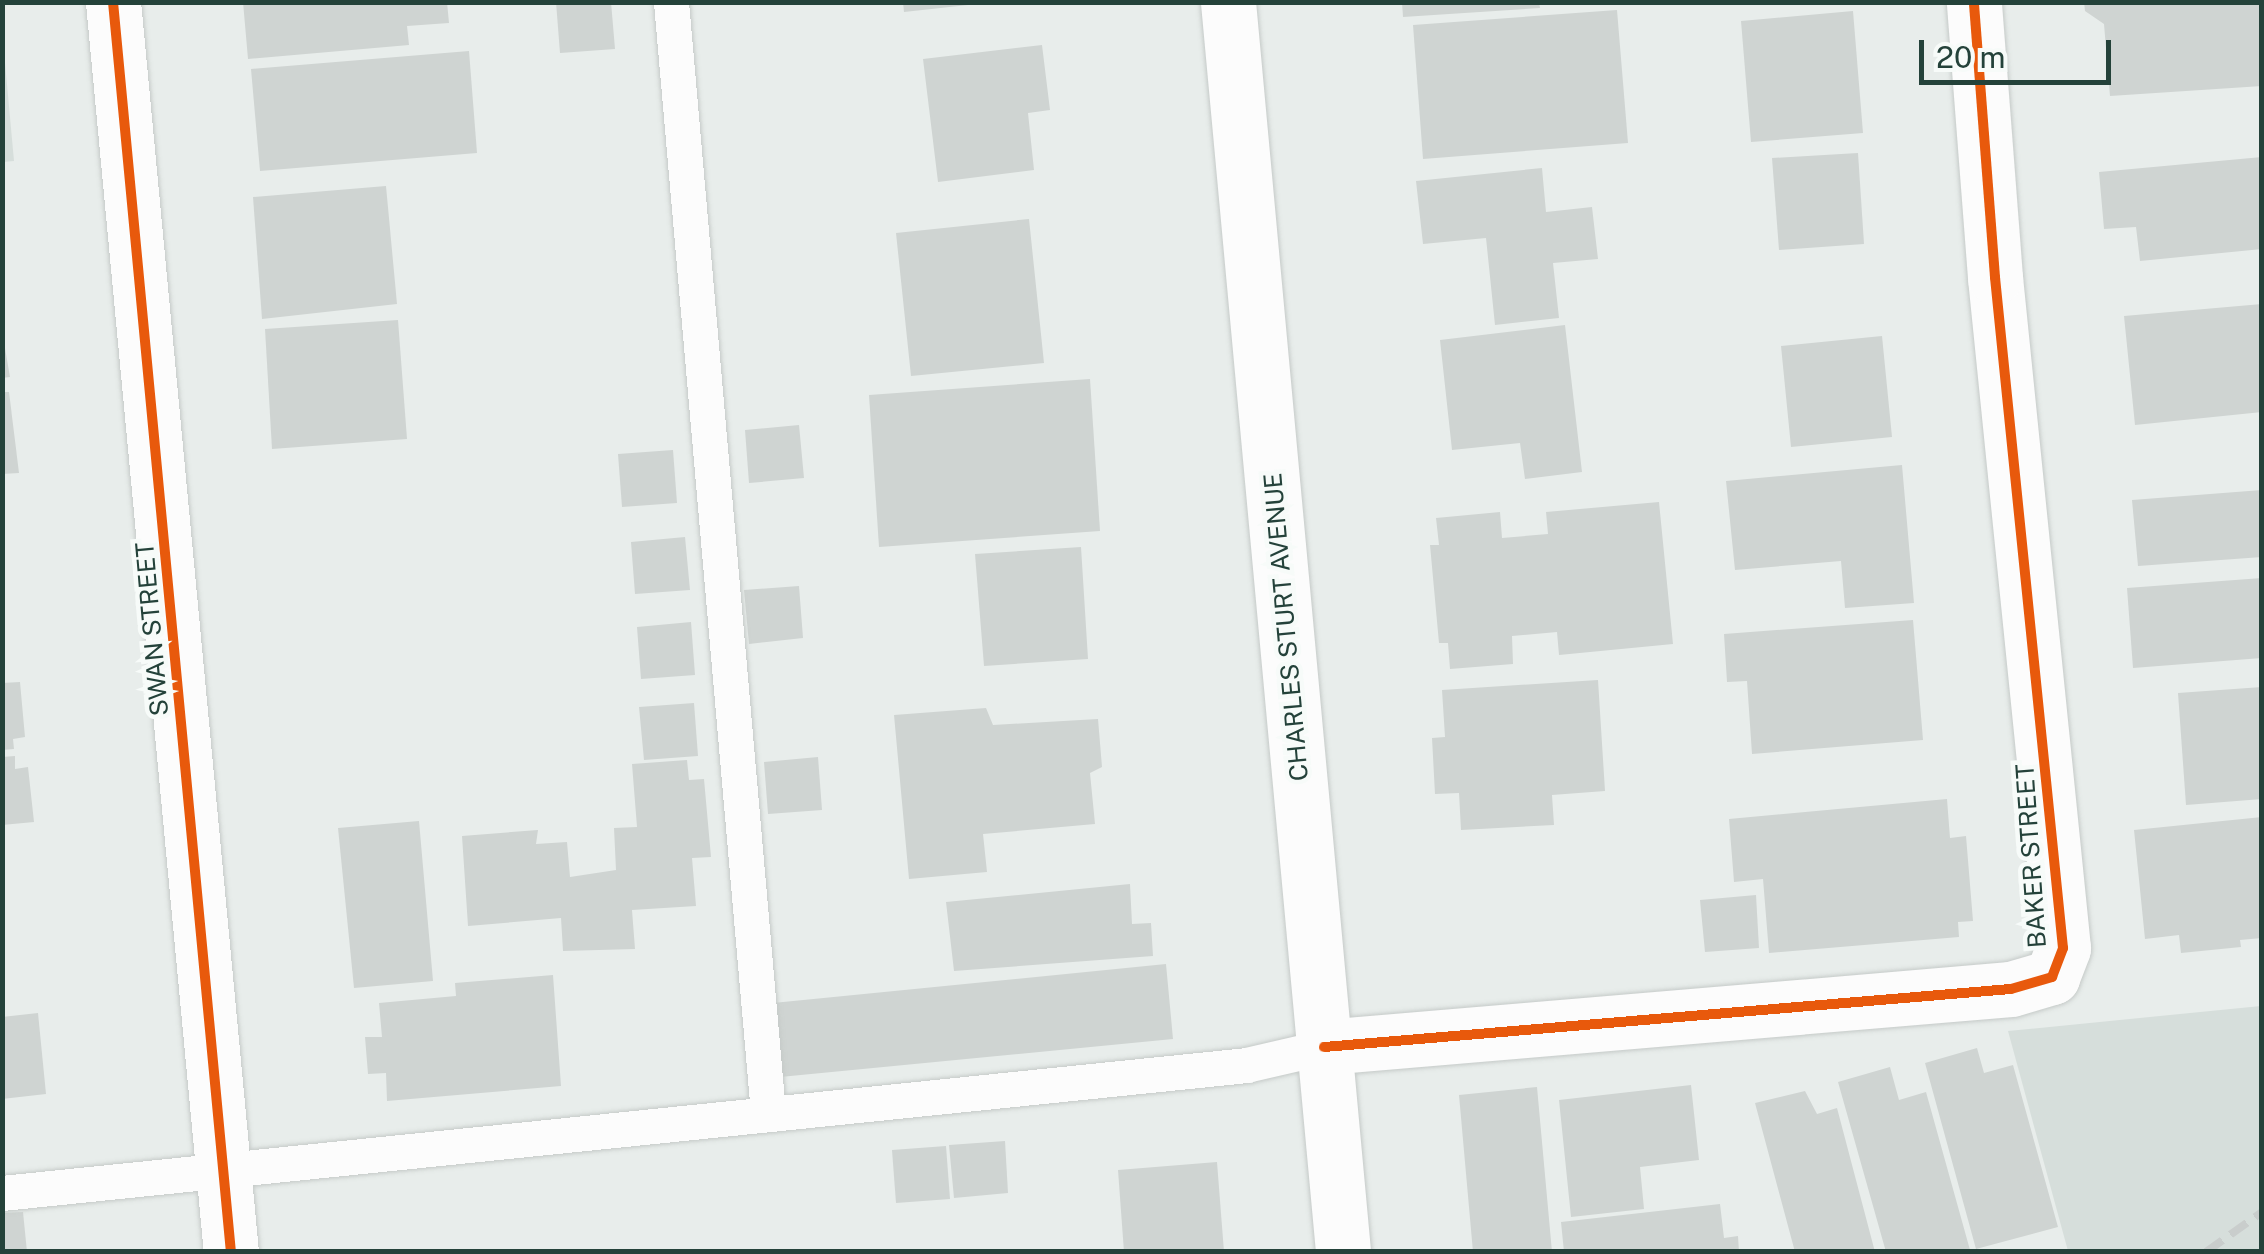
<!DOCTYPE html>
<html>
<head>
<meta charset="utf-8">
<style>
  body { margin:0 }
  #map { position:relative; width:2264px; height:1254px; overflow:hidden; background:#e8edeb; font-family:"Public Sans",sans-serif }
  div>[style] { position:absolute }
  .built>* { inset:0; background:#d6dedb }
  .building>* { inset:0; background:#cfd4d2 }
  .roads { filter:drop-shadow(0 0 2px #c5cac8) drop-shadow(0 0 2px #c5cac8) }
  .service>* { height:35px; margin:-17.5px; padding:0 17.5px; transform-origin:17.5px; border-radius:17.5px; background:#fcfcfc }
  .minor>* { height:55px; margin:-27.5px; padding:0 27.5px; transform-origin:27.5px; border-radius:27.5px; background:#fcfcfc }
  .rail>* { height:8px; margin-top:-4px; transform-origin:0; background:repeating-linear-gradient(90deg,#c9cdcc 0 20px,transparent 0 30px) }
  .cycleway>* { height:10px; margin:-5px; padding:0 5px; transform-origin:5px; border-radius:5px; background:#e8590c }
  span { translate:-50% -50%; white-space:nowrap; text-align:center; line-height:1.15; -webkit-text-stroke:9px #f7fbf9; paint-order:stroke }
  .street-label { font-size:25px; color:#24423a }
  .frame { position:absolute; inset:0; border:5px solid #24423a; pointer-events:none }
  .scale { position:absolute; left:1919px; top:40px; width:192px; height:45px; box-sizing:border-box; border:5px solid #24423a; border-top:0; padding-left:12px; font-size:30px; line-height:35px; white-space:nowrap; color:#24423a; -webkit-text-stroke:8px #f7fbf9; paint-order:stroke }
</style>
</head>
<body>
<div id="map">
  <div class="built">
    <div style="clip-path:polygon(2px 30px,14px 161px,3px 162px,2px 162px)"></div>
    <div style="clip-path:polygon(2261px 1006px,2261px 1251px,2068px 1251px,2008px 1031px)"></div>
  </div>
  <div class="building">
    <div style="clip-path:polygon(243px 2px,447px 2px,449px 23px,407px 26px,409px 45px,248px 59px)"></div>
    <div style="clip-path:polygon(556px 2px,611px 2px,615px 49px,560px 53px)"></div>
    <div style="clip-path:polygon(903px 2px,968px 2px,968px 5px,904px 12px)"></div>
    <div style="clip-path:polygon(1402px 2px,1539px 2px,1540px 8px,1403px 17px)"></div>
    <div style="clip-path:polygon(2084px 2px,2262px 2px,2262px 86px,2110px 96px,2104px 24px,2085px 11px)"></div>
    <div style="clip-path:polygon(1617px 10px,1628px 143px,1423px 159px,1413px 25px)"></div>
    <div style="clip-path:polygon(1853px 11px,1863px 133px,1751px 142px,1741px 21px)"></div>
    <div style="clip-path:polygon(1042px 45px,1050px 110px,1028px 113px,1034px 170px,938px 182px,923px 59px)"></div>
    <div style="clip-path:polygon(469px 51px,477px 153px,260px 171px,251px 69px)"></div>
    <div style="clip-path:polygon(1858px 153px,1864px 244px,1779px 250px,1772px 158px)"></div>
    <div style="clip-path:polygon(2262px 157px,2262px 249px,2140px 261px,2136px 227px,2104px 229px,2099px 172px)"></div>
    <div style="clip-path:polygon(1542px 168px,1546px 212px,1592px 207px,1598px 259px,1553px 263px,1559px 318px,1495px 325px,1486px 238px,1423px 244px,1416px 181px)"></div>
    <div style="clip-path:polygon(386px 186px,397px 304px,262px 319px,253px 197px)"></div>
    <div style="clip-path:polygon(1029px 219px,1044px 363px,911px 376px,896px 233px)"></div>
    <div style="clip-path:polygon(2262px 304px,2262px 412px,2135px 425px,2124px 316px)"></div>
    <div style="clip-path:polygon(398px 320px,407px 439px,272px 449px,265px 329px)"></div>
    <div style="clip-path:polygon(1565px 325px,1582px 472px,1525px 479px,1520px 443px,1452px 450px,1440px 340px)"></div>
    <div style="clip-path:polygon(2px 331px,10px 377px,2px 378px)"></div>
    <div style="clip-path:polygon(1882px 336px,1892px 437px,1791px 447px,1781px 346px)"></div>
    <div style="clip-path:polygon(1090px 379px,1100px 531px,879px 547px,869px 395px)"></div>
    <div style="clip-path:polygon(2px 392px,9px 392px,19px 473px,2px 474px)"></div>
    <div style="clip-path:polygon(799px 425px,804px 478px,749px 483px,745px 430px)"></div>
    <div style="clip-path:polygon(673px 450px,677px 503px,622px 507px,618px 454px)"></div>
    <div style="clip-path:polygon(1902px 465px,1914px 603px,1845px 608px,1841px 561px,1735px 570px,1726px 481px)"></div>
    <div style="clip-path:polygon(2262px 490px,2262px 557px,2138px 566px,2132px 500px)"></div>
    <div style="clip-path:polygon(1659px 502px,1673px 644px,1559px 655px,1557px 632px,1512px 636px,1513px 664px,1450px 669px,1448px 643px,1439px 643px,1430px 545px,1439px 545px,1436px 518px,1500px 512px,1502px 538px,1548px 534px,1546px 512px)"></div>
    <div style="clip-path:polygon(685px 537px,690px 590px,635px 594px,631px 542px)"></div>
    <div style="clip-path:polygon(1081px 547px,1088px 659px,984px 666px,975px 554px)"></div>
    <div style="clip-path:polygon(2262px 578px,2262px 658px,2133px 668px,2127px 588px)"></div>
    <div style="clip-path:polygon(799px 586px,803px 638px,749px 644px,744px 590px)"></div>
    <div style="clip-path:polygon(1913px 620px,1923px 740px,1752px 754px,1747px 681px,1727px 682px,1724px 634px)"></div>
    <div style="clip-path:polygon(691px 622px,695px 675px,641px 679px,637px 627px)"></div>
    <div style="clip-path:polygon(1598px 680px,1605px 791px,1552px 795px,1554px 825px,1461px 830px,1459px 793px,1435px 794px,1432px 738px,1445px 737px,1442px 690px)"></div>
    <div style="clip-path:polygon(20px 682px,25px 737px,13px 739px,14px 749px,2px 750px,2px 683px)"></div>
    <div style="clip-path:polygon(2262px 687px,2262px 799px,2186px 805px,2178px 693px)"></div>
    <div style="clip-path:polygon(694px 703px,698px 756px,644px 760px,639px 707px)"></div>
    <div style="clip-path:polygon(986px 708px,993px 725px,1098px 719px,1102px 767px,1090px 773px,1095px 824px,983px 834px,987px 872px,909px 879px,894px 715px)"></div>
    <div style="clip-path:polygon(15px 756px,15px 769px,28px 767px,34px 822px,2px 825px,2px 757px)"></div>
    <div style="clip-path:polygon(818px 757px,822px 810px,768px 814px,764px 762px)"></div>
    <div style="clip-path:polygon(687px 760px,689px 780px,704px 779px,711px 857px,692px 858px,696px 906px,632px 910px,635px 949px,563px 951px,561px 918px,468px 926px,462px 836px,538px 830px,536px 844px,567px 842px,570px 877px,616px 870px,614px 828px,637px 827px,632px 764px)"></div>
    <div style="clip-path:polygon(1947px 799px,1950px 838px,1966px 836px,1973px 921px,1958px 922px,1959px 937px,1769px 953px,1763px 879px,1734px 882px,1729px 819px)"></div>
    <div style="clip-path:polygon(2262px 817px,2262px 938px,2240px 940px,2241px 947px,2181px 953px,2179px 935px,2145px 939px,2134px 830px)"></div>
    <div style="clip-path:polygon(419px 821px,433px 981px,354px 988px,338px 828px)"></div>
    <div style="clip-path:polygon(1130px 884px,1132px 924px,1151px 923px,1153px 956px,954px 971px,946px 902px)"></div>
    <div style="clip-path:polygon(1756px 895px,1759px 948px,1705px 952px,1700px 900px)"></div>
    <div style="clip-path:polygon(1166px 964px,1173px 1039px,780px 1077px,773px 1003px)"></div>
    <div style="clip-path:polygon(553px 975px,561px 1086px,387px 1101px,386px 1073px,368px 1074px,365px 1037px,382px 1037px,379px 1003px,456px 996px,455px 983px)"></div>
    <div style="clip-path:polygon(38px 1013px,46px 1094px,2px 1099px,2px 1017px)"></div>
    <div style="clip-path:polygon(1977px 1048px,1984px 1073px,2013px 1065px,2058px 1227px,1976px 1249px,1925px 1063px)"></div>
    <div style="clip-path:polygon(1890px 1067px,1899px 1100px,1926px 1092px,1970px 1250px,1886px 1252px,1838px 1082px)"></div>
    <div style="clip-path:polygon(1691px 1085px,1699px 1160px,1640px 1167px,1644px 1209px,1571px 1217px,1559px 1100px)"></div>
    <div style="clip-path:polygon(1537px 1087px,1552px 1252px,1473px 1252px,1459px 1095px)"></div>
    <div style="clip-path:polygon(1805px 1091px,1817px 1114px,1837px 1108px,1875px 1252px,1795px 1252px,1755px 1103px)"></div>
    <div style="clip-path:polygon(1005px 1141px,1008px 1193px,954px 1198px,949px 1145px)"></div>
    <div style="clip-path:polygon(946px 1146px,950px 1199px,896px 1203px,892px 1150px)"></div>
    <div style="clip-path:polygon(1217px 1162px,1224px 1252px,1124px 1252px,1118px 1170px)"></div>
    <div style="clip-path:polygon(1720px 1204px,1724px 1238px,1738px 1236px,1739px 1252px,1564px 1252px,1561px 1222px)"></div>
    <div style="clip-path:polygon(23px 1212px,27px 1252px,2px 1252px,2px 1213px)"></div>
  </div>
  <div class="roads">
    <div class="service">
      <div style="left:671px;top:2px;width:1116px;rotate:85.01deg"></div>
      <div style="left:2px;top:1193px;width:1251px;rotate:-5.87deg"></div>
      <div style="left:1246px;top:1065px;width:80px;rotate:-13deg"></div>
    </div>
    <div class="minor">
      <div style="left:113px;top:2px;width:1256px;rotate:84.61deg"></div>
      <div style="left:1228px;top:2px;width:1255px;rotate:84.74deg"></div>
      <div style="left:1324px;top:1047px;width:689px;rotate:-4.83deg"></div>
      <div style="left:2011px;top:989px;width:43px;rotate:-16.3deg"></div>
      <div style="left:2052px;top:977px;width:31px;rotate:-69deg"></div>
      <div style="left:2063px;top:948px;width:674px;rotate:-95.79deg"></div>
      <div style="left:1995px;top:277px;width:276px;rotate:-94.4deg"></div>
    </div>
  </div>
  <div class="rail">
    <div style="left:2206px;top:1252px;width:69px;rotate:-35.5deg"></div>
  </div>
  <div class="cycleway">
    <div style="left:113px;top:2px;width:1256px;rotate:84.61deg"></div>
    <div style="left:1324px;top:1047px;width:689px;rotate:-4.83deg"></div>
    <div style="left:2011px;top:989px;width:43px;rotate:-16.3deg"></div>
    <div style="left:2052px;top:977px;width:31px;rotate:-69deg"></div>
    <div style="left:2063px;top:948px;width:674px;rotate:-95.79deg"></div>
    <div style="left:1995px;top:277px;width:276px;rotate:-94.4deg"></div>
  </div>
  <div class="street-label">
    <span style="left:1286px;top:627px;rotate:-95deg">CHARLES STURT AVENUE</span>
    <span style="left:152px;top:629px;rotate:-95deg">SWAN STREET</span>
    <span style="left:2031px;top:856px;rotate:-94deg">BAKER STREET</span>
  </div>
  <div class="frame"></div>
  <div class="scale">20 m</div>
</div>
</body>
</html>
